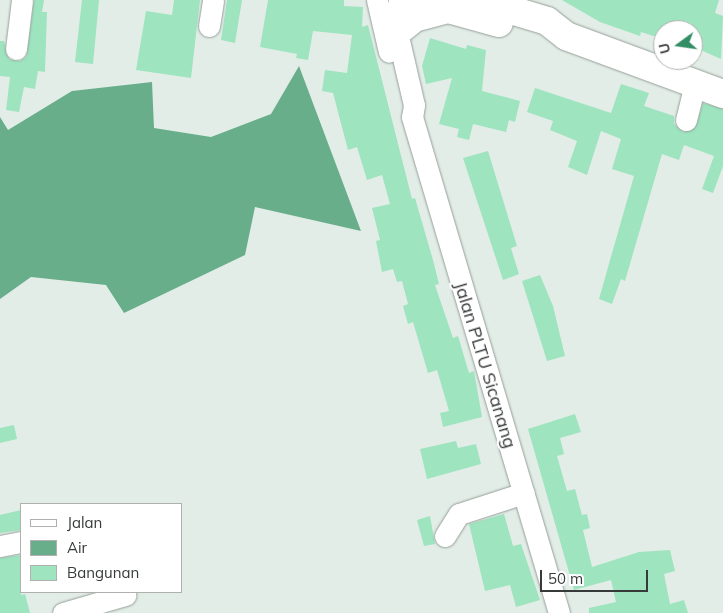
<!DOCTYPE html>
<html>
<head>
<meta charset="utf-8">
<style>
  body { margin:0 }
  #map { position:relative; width:723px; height:613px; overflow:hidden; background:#e3ede7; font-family:Mulish,sans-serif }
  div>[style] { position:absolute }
  .water>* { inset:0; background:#68ae8b }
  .building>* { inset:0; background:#9de4bf }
  .roads { filter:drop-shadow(0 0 1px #959f99) drop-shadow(0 0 1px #959f99) }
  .minor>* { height:21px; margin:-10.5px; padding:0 10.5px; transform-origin:10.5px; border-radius:10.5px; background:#fff }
  .highway>* { height:28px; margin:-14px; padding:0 14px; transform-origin:14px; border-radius:14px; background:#fff }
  span { translate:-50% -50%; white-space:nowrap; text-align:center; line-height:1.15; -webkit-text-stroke:4.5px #fff; paint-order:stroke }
  .street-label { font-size:18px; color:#363a38 }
  .legend { position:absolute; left:20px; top:503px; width:162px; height:90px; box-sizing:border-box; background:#fff; border:1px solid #afb0af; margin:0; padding:6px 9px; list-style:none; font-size:15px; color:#363a38 }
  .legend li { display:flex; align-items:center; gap:10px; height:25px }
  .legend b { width:25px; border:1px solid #afb0af }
  .north { position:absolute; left:653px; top:20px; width:50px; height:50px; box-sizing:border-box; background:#fff; border:1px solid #afb0af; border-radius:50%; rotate:256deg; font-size:14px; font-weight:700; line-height:20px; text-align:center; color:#363a38 }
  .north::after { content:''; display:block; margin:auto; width:18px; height:22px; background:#318e65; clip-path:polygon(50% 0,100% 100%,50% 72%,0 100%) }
  .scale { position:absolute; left:540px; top:570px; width:108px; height:22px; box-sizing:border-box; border:2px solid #363a38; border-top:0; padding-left:6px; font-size:15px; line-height:18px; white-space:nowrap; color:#363a38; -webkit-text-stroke:4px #fff; paint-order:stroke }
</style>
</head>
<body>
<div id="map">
  <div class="water">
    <div style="clip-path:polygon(299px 66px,361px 231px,255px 207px,245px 255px,124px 313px,106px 285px,31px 277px,0 299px,0 117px,8px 130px,72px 91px,152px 82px,154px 128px,211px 137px,271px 114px)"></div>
  </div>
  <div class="building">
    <div style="clip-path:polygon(34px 0,44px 0,42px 12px,47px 12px,45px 72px,38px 71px,35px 89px,24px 87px,19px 112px,6px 110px,10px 77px,0 76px,0 41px,4px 41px,9px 59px,20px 61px,26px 57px)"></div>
    <div style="clip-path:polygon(82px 0,99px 0,93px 64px,75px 62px)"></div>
    <div style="clip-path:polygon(174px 0,200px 0,191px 78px,136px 70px,146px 11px,172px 15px)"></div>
    <div style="clip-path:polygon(227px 0,242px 0,235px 43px,221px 40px)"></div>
    <div style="clip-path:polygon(268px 0,344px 0,344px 6px,363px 7px,362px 27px,368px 25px,412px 199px,415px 198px,433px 260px,439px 284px,435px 285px,453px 338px,458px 336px,469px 373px,474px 371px,482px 417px,443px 427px,440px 413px,449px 411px,437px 370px,428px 373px,413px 322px,408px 324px,403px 306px,408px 304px,402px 281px,397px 282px,393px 269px,382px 272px,376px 241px,380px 240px,372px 208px,390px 204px,382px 175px,367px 180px,357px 147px,348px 150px,333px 93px,322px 91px,325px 70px,347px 73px,352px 35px,313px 31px,308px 60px,296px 58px,297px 54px,260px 47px)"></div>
    <div style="clip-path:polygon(562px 0,719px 0,715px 13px,723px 16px,721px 59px,696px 48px,699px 37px,693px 35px,693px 30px,663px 30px,663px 39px,641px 32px,640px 36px,600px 22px)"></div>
    <div style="clip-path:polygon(430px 38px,466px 49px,467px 45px,486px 50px,482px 91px,520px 101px,515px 122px,509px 120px,506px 132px,473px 124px,469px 140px,457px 137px,459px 129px,439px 124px,452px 78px,426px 84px,422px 66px)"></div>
    <div style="clip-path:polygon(621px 84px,649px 93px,644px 106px,674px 116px,674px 124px,683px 132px,695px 128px,703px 103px,723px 109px,723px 166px,713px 193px,702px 189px,714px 156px,684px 145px,679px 160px,662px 154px,625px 281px,621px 279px,612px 304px,599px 299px,634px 176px,612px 169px,621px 139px,601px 131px,587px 175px,568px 167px,577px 141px,550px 130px,553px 121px,527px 112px,535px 88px,611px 113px)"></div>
    <div style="clip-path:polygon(488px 151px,517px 246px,511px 248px,519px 274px,503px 280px,463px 158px)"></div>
    <div style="clip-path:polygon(540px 275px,553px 306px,565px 356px,547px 361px,522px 281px)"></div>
    <div style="clip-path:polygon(575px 414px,581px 432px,560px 438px,564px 454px,557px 456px,567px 491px,575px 489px,582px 515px,587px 514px,590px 528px,583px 530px,592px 567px,639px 552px,670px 550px,675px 571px,664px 574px,670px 604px,684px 600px,688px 613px,589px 613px,589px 608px,616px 602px,611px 580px,574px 590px,528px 429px)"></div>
    <div style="clip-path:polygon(14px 425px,17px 439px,0 443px,0 428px)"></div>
    <div style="clip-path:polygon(456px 441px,458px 448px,476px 444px,481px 464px,427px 479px,420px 449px)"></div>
    <div style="clip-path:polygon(21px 510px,21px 530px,0 533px,0 515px)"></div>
    <div style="clip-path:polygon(504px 514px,513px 546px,521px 544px,540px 600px,516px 607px,510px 585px,485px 591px,469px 524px)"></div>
    <div style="clip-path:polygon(430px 516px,435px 544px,424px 546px,417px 520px)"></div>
    <div style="clip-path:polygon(21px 555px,21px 595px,25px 594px,30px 613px,0 613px,0 558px)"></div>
  </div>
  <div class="roads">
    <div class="minor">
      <div style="left:377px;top:0;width:53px;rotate:77deg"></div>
      <div style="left:399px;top:0;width:32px;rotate:94deg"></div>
      <div style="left:397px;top:32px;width:75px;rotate:76.9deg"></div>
      <div style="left:414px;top:105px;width:12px;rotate:99deg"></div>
      <div style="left:412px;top:117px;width:517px;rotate:73.49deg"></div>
      <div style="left:209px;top:26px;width:26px;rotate:-81deg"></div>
      <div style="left:16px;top:49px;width:49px;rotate:-83deg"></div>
      <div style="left:686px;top:120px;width:38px;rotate:-76deg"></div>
      <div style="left:445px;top:536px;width:26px;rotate:-58deg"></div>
      <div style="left:459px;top:514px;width:68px;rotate:-17.9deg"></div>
      <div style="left:0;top:546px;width:21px;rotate:-11deg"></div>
      <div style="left:63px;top:613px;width:65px;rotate:-16.2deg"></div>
    </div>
    <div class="highway">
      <div style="left:416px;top:0;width:86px;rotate:15.5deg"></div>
      <div style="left:478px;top:0;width:72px;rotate:16.9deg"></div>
      <div style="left:547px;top:21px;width:24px;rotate:38deg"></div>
      <div style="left:566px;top:36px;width:167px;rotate:20.3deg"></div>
      <div style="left:397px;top:32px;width:22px;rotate:-39deg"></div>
      <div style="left:414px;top:18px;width:34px;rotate:-15deg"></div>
    </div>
  </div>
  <div class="street-label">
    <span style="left:485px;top:365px;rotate:73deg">Jalan PLTU Sicanang</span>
  </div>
  <ul class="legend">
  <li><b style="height:6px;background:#fff"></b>Jalan</li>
  <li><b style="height:14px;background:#68ae8b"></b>Air</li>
  <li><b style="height:14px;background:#9de4bf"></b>Bangunan</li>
  </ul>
  <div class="north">U</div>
  <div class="scale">50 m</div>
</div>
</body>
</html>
